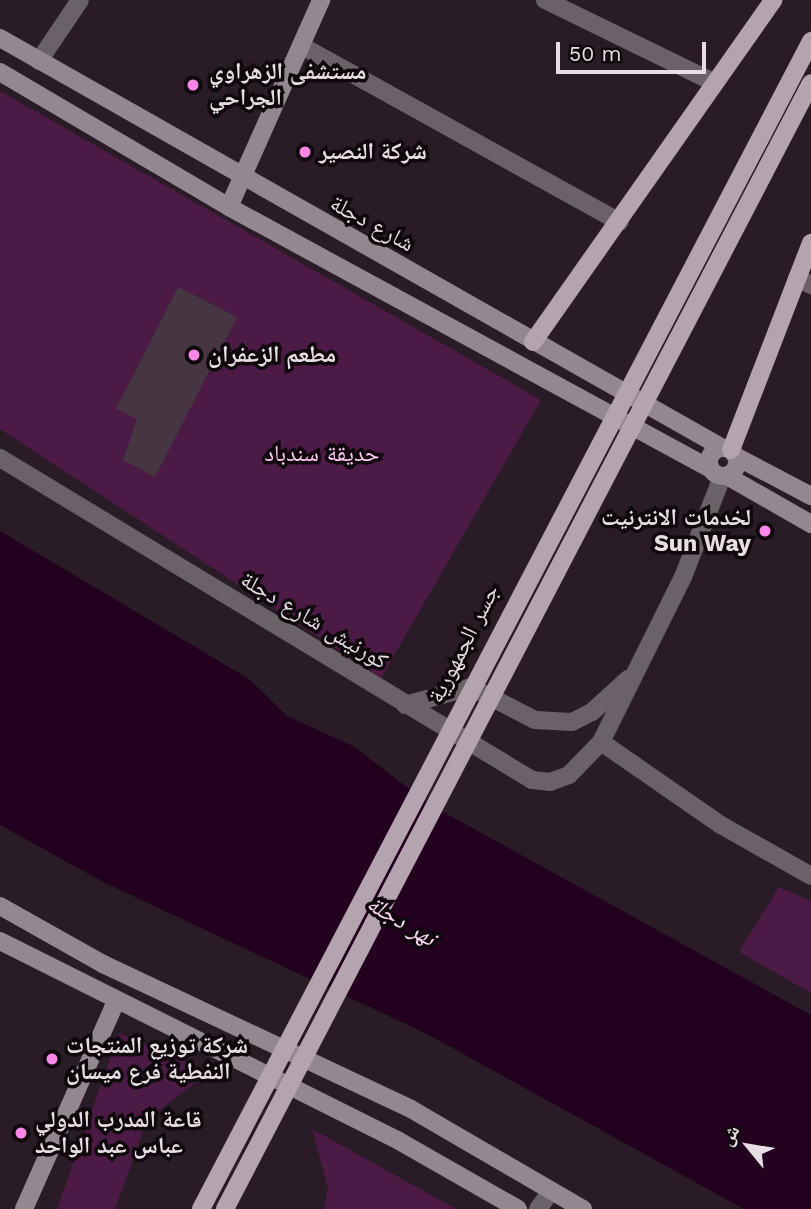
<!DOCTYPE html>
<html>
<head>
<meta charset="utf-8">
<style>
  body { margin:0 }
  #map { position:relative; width:811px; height:1209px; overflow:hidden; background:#2a1c27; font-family:"Work Sans","Noto Naskh Arabic",sans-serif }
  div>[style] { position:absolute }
  .green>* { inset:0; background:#4c1b45 }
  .water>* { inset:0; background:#22001e }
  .building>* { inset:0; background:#453642 }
  .street>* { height:18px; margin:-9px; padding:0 9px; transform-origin:9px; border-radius:9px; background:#6a6268 }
  .secondary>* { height:18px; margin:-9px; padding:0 9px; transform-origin:9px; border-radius:9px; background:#938790 }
  .secondary>.ring { margin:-9px; padding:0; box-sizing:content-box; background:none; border:18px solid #938790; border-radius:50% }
  .primary>* { height:18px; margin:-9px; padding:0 9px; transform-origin:9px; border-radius:9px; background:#b3a4b0 }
  .dots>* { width:19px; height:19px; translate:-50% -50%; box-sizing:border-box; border:4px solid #0f090d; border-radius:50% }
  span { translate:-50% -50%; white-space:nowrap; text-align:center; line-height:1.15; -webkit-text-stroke:7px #0f090d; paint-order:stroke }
  .poi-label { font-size:23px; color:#e7dde4; font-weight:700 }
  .left { translate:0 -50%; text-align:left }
  .right { translate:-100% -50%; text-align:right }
  .street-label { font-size:23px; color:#e7dde4 }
  .park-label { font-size:23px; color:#fec8f3 }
  .water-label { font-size:24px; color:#f9d5f1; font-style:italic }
  .north { position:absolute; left:713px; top:1111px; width:70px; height:70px; -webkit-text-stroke:5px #0f090d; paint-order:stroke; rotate:300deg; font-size:19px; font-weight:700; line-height:28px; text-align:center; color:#e7dde4 }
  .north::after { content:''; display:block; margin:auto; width:24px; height:32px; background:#e7dde4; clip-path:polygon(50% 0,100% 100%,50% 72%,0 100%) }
  .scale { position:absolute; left:556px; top:42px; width:150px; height:32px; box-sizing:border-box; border:4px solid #e7dde4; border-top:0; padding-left:9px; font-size:21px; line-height:24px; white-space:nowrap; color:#e7dde4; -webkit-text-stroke:5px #0f090d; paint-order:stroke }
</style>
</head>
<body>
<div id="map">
  <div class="green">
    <div style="clip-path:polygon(0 91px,541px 400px,381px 678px,0 429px)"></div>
    <div style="clip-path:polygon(779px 887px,811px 901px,811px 993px,739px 952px)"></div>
    <div style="clip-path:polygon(119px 1033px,209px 1072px,147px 1120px,115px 1209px,57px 1209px)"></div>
    <div style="clip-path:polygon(312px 1129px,456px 1209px,324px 1209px,328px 1188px)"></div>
  </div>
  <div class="water">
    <div style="clip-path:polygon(0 531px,249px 679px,287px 716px,353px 746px,429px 804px,811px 1015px,811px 1209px,744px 1209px,427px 1034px,105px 883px,0 825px)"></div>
  </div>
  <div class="building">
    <div style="clip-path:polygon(178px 287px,237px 317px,155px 477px,123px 460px,137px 419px,116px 409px)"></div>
  </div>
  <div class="street">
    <div style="left:545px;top:0;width:189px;rotate:26deg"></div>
    <div style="left:302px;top:46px;width:363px;rotate:29deg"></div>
    <div style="left:39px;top:61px;width:73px;rotate:-56.1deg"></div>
    <div style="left:797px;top:278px;width:16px;rotate:27deg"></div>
    <div style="left:0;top:458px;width:622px;rotate:31.18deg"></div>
    <div style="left:532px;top:780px;width:18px;rotate:6deg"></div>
    <div style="left:550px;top:782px;width:20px;rotate:-20deg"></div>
    <div style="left:569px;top:775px;width:46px;rotate:-45.9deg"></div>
    <div style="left:601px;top:742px;width:184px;rotate:-63.6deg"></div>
    <div style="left:683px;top:577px;width:107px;rotate:-68.7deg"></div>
    <div style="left:405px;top:705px;width:68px;rotate:-15.3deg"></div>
    <div style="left:471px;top:687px;width:72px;rotate:27.3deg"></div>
    <div style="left:535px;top:720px;width:37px;rotate:3deg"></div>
    <div style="left:572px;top:722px;width:22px;rotate:-27deg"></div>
    <div style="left:592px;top:712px;width:49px;rotate:-42.5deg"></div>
    <div style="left:601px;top:742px;width:146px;rotate:34.7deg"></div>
    <div style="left:721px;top:825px;width:103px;rotate:29.5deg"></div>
    <div style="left:538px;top:1209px;width:22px;rotate:-54deg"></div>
  </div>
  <div class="secondary">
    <div style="left:0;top:38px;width:831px;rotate:29.56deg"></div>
    <div style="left:0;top:72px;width:266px;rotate:30.5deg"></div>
    <div style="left:229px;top:207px;width:546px;rotate:28.54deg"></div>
    <div style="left:229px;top:207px;width:227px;rotate:-66deg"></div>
    <div class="ring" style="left:709px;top:448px;width:10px;height:10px"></div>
    <div style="left:737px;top:457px;width:84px;rotate:27.8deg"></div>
    <div style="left:727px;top:476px;width:97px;rotate:29.7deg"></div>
    <div style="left:0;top:906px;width:118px;rotate:29.4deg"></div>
    <div style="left:103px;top:964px;width:340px;rotate:25.2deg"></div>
    <div style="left:411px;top:1109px;width:199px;rotate:30.2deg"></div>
    <div style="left:0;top:941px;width:446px;rotate:26.6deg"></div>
    <div style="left:399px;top:1141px;width:137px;rotate:29.7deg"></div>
    <div style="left:24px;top:1209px;width:227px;rotate:-66.1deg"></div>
  </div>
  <div class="primary">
    <div style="left:533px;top:342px;width:418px;rotate:-54.9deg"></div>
    <div style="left:731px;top:450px;width:222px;rotate:-68.9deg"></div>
    <div style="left:201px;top:1209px;width:1318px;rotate:-62.42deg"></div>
    <div style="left:225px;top:1209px;width:1269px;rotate:-62.51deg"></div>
  </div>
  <div class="dots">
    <div style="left:193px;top:85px;background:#fa87e7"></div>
    <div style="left:305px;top:152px;background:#fa87e7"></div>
    <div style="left:194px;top:355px;background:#fa87e7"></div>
    <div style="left:765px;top:531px;background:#fa87e7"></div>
    <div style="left:52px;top:1059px;background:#fa87e7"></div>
    <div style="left:21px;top:1133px;background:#fa87e7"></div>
  </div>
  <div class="poi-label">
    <span class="left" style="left:209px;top:85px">مستشفى الزهراوي<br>الجراحي</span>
    <span class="left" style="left:319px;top:152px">شركة النصير</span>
    <span class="left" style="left:208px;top:355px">مطعم الزعفران</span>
    <span class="right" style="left:751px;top:531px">لخدمات الانترنيت<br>Sun Way</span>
    <span class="left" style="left:66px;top:1059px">شركة توزيع المنتجات<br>النفطية فرع ميسان</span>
    <span class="left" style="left:35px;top:1133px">قاعة المدرب الدولي<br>عباس عبد الواحد</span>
  </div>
  <div class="street-label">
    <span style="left:372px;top:224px;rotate:29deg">شارع دجلة</span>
    <span style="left:314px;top:621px;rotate:31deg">كورنيش شارع دجلة</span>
    <span style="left:464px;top:644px;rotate:-63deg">جسر الجمهورية</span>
  </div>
  <div class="park-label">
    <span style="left:322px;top:454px">حديقة سندباد</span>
  </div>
  <div class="water-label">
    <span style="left:401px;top:921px;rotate:31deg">نهر دجلة</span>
  </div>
  <div class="north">ش</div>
  <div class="scale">50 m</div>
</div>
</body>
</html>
